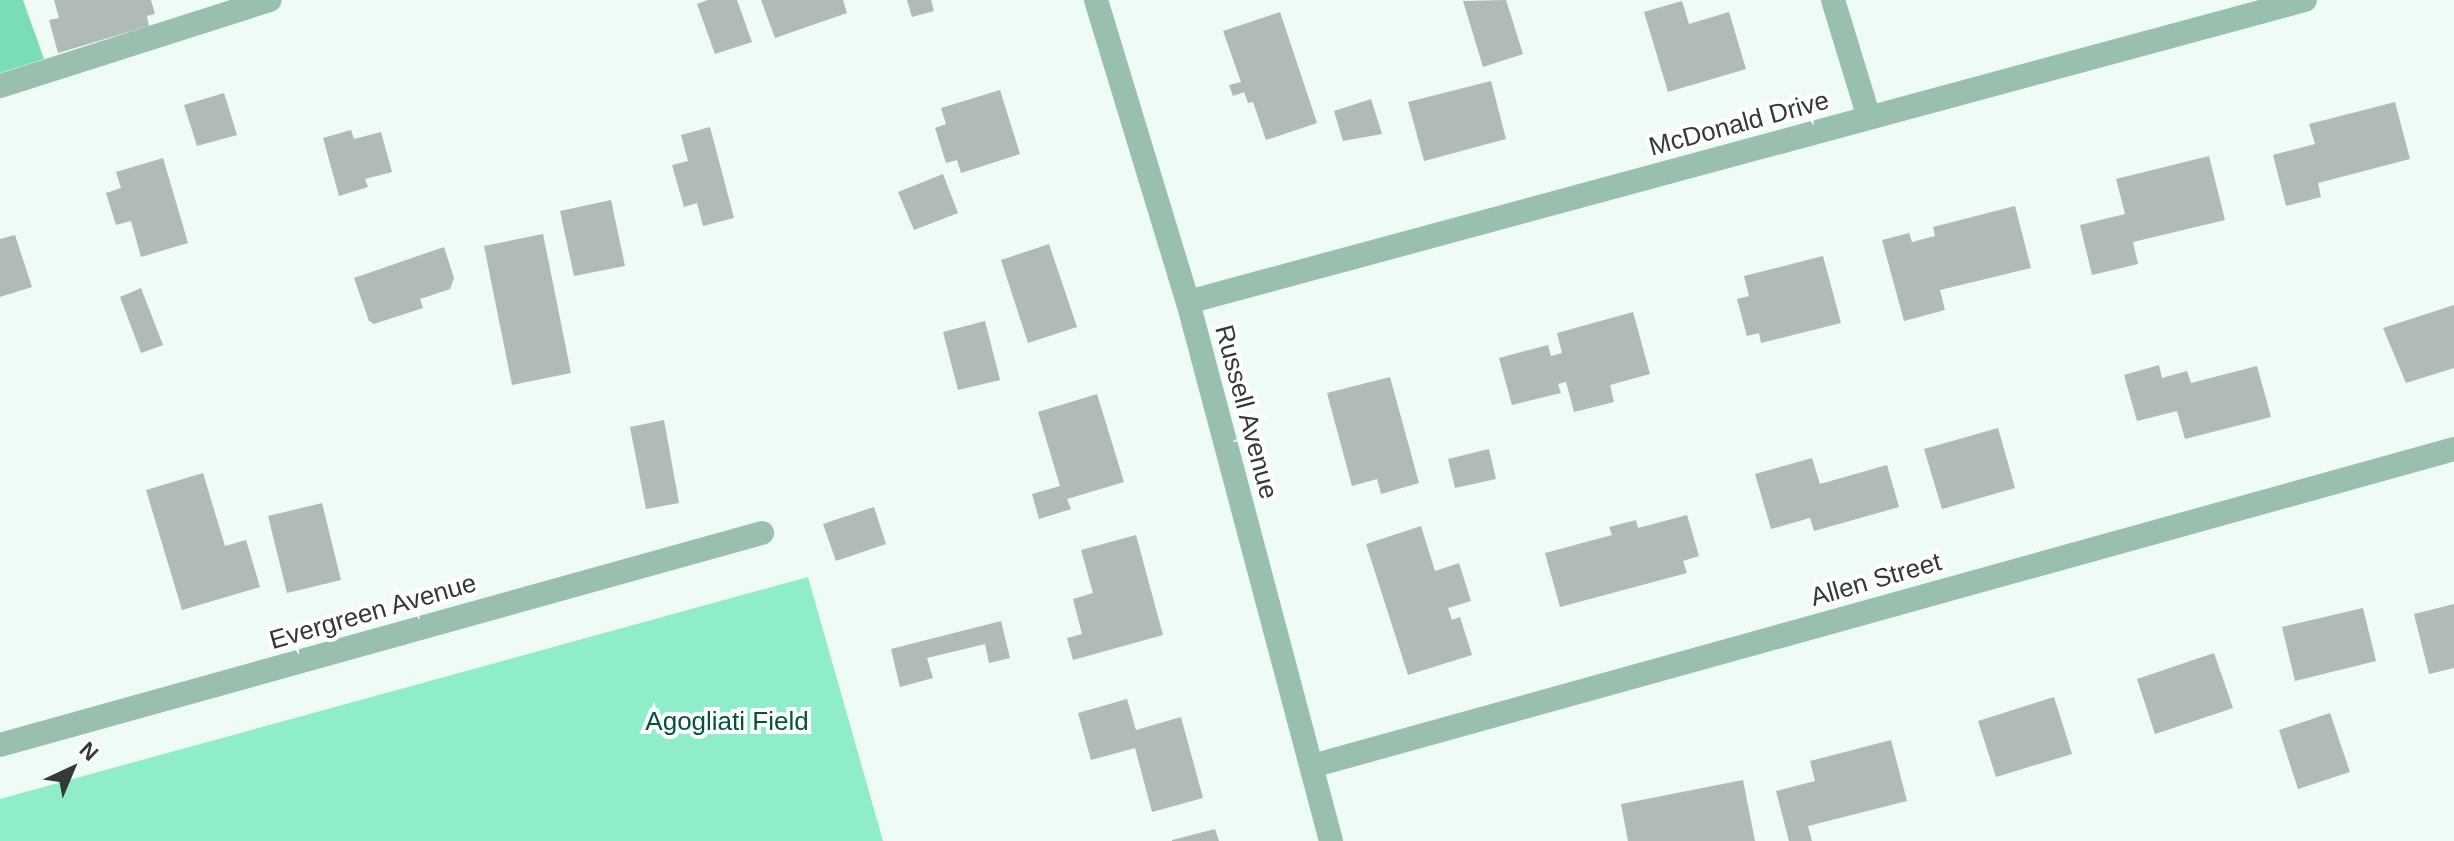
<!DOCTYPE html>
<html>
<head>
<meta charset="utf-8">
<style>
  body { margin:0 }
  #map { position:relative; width:2454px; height:841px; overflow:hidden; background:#effbf5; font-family:Helvetica,sans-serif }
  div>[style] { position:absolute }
  .green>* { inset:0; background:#8fedc7 }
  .forest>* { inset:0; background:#7addb5 }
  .building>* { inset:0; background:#b0bbb6 }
  .minor>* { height:24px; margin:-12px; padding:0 12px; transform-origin:12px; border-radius:12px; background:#99c0af }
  span { translate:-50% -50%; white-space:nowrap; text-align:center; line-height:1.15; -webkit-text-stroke:8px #fff; paint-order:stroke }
  .street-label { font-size:26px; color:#343937 }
  .park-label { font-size:26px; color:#00563d }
  .north { position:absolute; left:32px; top:729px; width:80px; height:80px; -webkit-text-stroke:6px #fff; paint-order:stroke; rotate:44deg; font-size:22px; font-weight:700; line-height:32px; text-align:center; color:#343937 }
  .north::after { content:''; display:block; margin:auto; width:28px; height:36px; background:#343937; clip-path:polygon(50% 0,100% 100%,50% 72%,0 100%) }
</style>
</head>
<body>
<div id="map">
  <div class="green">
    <div style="clip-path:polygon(808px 577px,883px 841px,0 841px,0 799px)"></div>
  </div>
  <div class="forest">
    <div style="clip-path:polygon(0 0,23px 0,44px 59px,0 73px)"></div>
  </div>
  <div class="building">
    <div style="clip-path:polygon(54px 0,151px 0,155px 14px,147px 16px,149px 26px,58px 53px,49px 20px,59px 18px)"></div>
    <div style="clip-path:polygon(708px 0,737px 0,752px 42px,715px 54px,697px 4px)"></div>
    <div style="clip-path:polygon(761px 0,843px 0,847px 13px,775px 38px)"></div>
    <div style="clip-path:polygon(907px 0,931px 0,934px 11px,912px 17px)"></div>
    <div style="clip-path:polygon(1506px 0,1523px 54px,1483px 67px,1463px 1px)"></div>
    <div style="clip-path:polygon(1682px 1px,1689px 24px,1729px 12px,1746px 69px,1668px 92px,1644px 12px)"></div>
    <div style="clip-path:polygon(1280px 12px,1317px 123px,1266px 140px,1253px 102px,1248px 103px,1244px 92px,1233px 96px,1229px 85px,1241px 82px,1223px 31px)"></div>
    <div style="clip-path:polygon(1491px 81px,1506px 139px,1424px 161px,1408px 102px)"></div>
    <div style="clip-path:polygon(1000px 90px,1020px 154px,961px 173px,957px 160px,946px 163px,935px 128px,946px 124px,941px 108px)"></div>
    <div style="clip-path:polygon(224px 93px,237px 135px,197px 146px,184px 105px)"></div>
    <div style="clip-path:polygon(1371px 99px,1382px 134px,1343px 141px,1334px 111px)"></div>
    <div style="clip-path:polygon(2395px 102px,2410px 159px,2318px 183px,2321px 197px,2286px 206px,2273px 155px,2315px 144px,2309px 124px)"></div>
    <div style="clip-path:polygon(710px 127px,734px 218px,703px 226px,697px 203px,684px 207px,672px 165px,688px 161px,681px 135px)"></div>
    <div style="clip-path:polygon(351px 130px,354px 139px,381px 132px,392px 172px,365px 179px,368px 187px,339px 196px,323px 138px)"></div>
    <div style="clip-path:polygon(2209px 156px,2225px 220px,2133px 242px,2138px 264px,2092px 275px,2080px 225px,2125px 214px,2116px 179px)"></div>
    <div style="clip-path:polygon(163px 158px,188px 243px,141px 257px,131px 221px,116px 225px,106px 193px,121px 188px,116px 172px)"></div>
    <div style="clip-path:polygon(943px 174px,958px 213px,914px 230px,898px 192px)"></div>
    <div style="clip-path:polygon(611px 200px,625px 266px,574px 276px,560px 211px)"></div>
    <div style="clip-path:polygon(2015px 206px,2031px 268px,1940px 290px,1945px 310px,1904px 321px,1882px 240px,1909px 233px,1912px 242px,1935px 236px,1933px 227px)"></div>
    <div style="clip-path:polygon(543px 234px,571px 373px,512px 385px,484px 246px)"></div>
    <div style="clip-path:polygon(15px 235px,32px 287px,0 297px,0 239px)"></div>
    <div style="clip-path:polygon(1049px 244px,1077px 327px,1028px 343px,1001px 260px)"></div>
    <div style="clip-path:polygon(444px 247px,454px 278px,450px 289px,420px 299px,423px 308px,374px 324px,369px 321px,354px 278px)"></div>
    <div style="clip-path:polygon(1823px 256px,1841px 323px,1761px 343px,1759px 333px,1747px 336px,1737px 299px,1749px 296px,1744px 276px)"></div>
    <div style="clip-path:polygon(141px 288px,163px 345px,141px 353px,120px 297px)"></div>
    <div style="clip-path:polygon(2454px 305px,2454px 368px,2406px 383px,2383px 328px)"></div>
    <div style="clip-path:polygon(1633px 312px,1650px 374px,1610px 385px,1614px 402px,1574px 412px,1566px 382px,1558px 384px,1561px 393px,1512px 405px,1499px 358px,1548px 345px,1551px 356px,1562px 353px,1557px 333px)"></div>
    <div style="clip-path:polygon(985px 321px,1000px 380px,958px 390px,943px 332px)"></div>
    <div style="clip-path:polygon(2159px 365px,2162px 378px,2187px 371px,2191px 383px,2257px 366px,2271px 417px,2185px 439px,2177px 411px,2137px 421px,2124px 375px)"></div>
    <div style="clip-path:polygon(1390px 377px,1419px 483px,1381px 494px,1377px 479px,1352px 486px,1327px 393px)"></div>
    <div style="clip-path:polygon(1097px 394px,1124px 482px,1067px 499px,1071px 509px,1039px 519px,1032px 494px,1060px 486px,1038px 412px)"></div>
    <div style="clip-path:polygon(664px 420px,679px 503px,646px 509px,630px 427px)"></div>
    <div style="clip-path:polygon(1998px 428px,2015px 488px,1942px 509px,1924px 449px)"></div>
    <div style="clip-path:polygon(1489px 449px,1496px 479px,1455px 488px,1448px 459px)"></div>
    <div style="clip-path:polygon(1812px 458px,1820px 484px,1887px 465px,1899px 507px,1814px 531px,1810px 518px,1771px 529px,1755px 474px)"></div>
    <div style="clip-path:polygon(203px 473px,225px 546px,246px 540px,260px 587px,182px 610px,146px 490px)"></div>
    <div style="clip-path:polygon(322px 503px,341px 580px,287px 593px,268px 516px)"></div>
    <div style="clip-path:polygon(874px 507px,886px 544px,836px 561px,823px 524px)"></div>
    <div style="clip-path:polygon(1687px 515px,1699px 556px,1683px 561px,1687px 573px,1560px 607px,1545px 553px,1612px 535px,1609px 527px,1636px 520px,1638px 528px)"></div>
    <div style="clip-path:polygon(1421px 526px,1435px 571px,1459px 563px,1471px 601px,1448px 608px,1452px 620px,1460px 617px,1472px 655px,1408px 675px,1366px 544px)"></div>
    <div style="clip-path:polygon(1136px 535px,1163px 635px,1073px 660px,1067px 638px,1082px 634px,1073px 599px,1093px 593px,1081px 550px)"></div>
    <div style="clip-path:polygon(2454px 604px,2454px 668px,2429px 674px,2414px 614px)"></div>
    <div style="clip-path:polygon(2363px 608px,2376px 661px,2295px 681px,2282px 627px)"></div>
    <div style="clip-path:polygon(1001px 621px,1010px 658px,989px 663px,985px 644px,927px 658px,933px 678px,900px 687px,891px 649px)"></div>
    <div style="clip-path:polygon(2214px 653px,2233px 708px,2155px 734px,2137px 679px)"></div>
    <div style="clip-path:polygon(2054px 697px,2072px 754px,1996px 777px,1978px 721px)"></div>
    <div style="clip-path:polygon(1127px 699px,1136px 730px,1181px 717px,1203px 798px,1152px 812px,1135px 748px,1091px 760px,1078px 713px)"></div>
    <div style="clip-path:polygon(2330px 713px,2350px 772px,2298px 789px,2279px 730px)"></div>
    <div style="clip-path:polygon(1891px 740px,1907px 801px,1808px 826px,1812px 841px,1789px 841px,1776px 791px,1815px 781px,1810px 761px)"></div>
    <div style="clip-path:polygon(1743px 780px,1755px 841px,1628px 841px,1621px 804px)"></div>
    <div style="clip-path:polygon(1215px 829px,1219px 841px,1172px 841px,1172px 840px)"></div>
  </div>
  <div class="minor">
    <div style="left:1096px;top:0;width:316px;rotate:73.1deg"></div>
    <div style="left:1188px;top:302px;width:558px;rotate:75.14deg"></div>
    <div style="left:1833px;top:0;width:123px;rotate:73deg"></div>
    <div style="left:0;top:86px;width:283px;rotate:-17.7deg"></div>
    <div style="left:1188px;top:302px;width:1157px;rotate:-15.13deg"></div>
    <div style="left:0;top:745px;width:791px;rotate:-15.55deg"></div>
    <div style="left:1312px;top:766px;width:1185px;rotate:-15.51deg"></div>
  </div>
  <div class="street-label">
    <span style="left:1739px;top:124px;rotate:-15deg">McDonald Drive</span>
    <span style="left:1246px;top:412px;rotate:75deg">Russell Avenue</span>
    <span style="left:1876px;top:580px;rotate:-16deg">Allen Street</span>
    <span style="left:373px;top:612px;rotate:-16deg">Evergreen Avenue</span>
  </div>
  <div class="park-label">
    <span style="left:727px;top:722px">Agogliati Field</span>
  </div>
  <div class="north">N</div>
</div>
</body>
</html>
